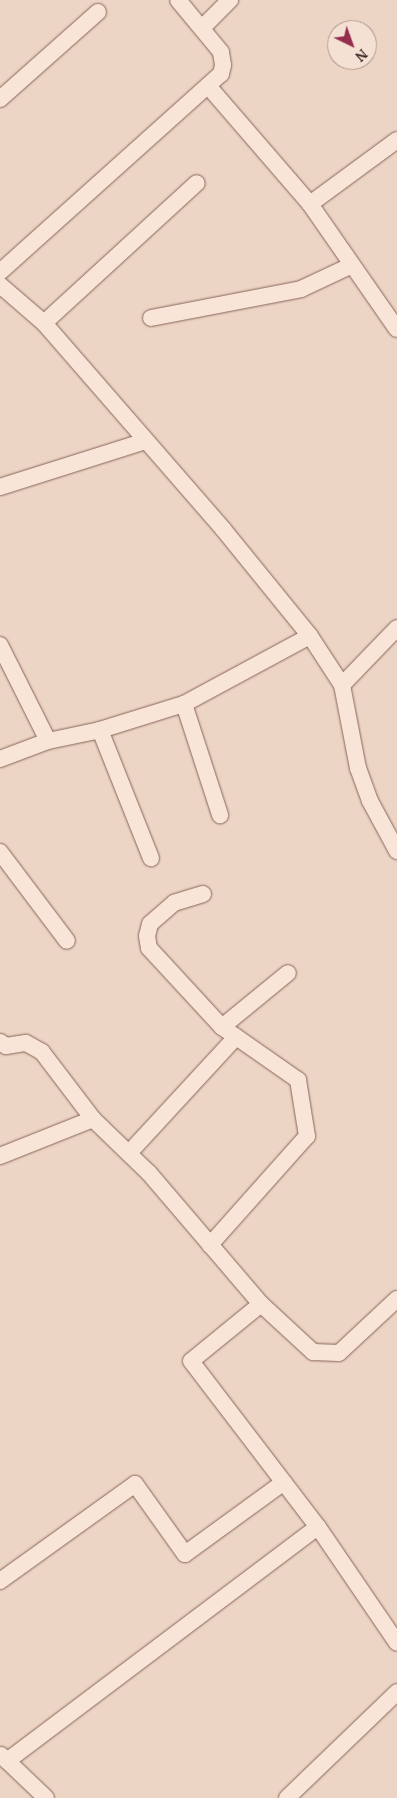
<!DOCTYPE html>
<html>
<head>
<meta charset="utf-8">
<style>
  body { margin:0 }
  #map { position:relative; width:397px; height:1798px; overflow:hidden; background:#edd5c5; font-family:"PT Serif",serif }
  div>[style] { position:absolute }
  .roads { filter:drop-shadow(0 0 1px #88655b) drop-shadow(0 0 1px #88655b) }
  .minor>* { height:16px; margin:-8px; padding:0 8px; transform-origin:8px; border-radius:8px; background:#f8e5d8 }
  span { translate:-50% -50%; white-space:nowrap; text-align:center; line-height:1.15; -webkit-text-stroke:4px #f5e1d4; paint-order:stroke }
  .north { position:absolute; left:327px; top:20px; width:50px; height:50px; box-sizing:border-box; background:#f5e1d4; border:1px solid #a9958c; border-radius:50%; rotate:138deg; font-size:14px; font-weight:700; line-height:20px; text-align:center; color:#38231f }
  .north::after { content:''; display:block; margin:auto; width:18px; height:22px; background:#952d4e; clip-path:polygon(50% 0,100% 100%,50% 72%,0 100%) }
</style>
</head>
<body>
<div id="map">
  <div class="roads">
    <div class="minor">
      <div style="left:202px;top:28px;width:40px;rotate:-45deg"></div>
      <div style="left:209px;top:87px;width:155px;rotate:49.2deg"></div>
      <div style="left:310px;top:204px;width:152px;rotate:55.2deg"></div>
      <div style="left:0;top:99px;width:131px;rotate:-41.6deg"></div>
      <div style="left:310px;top:204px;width:108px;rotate:-36.3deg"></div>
      <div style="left:0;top:272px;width:297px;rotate:-41.9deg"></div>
      <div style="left:221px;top:74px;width:9px;rotate:-77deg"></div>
      <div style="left:223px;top:65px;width:13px;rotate:-99deg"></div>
      <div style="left:221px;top:52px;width:67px;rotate:-129.6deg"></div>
      <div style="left:0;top:285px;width:58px;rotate:40.8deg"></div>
      <div style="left:44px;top:323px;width:273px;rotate:49deg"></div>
      <div style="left:223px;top:529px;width:138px;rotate:50.9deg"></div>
      <div style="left:310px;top:636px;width:59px;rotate:56.9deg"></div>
      <div style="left:151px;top:318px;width:153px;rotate:-10.9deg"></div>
      <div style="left:301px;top:289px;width:56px;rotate:-25.2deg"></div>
      <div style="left:44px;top:323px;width:207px;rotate:-42.5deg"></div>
      <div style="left:0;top:487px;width:153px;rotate:-17.5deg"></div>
      <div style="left:397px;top:628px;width:79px;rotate:134deg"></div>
      <div style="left:342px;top:685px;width:85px;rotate:79.1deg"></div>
      <div style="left:358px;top:768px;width:35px;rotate:70deg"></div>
      <div style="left:370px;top:801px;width:57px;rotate:61.6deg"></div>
      <div style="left:0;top:645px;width:107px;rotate:63.4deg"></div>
      <div style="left:184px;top:704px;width:117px;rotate:72deg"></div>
      <div style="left:100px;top:730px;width:138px;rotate:68.3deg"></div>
      <div style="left:0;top:759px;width:51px;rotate:-20.6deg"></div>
      <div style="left:48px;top:741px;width:53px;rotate:-11.9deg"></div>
      <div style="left:100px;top:730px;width:88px;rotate:-17.2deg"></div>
      <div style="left:184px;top:704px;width:143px;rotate:-28.4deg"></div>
      <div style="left:0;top:852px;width:111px;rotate:53deg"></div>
      <div style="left:203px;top:894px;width:30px;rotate:163deg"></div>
      <div style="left:174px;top:903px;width:32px;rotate:139deg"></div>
      <div style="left:150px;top:924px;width:12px;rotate:104deg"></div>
      <div style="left:147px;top:936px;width:12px;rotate:81deg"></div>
      <div style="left:149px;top:948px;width:108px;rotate:47.3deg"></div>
      <div style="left:222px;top:1027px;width:93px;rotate:34.9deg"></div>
      <div style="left:298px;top:1080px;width:57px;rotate:80.9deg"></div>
      <div style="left:307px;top:1136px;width:146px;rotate:131.7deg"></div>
      <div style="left:222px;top:1027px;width:85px;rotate:-39.3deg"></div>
      <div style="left:0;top:1042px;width:7px;rotate:34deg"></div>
      <div style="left:6px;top:1046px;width:20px;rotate:-9deg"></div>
      <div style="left:26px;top:1043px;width:18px;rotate:29deg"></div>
      <div style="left:42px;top:1052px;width:84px;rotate:52.7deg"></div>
      <div style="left:93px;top:1119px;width:78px;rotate:44deg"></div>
      <div style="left:149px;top:1173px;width:172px;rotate:49.5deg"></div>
      <div style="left:261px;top:1304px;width:90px;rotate:140.8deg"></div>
      <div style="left:191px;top:1361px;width:209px;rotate:52.6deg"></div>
      <div style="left:129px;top:1153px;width:158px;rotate:-47.3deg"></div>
      <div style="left:0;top:1156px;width:100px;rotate:-21.7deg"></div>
      <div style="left:261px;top:1304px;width:71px;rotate:42.7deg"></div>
      <div style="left:313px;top:1352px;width:26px;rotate:2deg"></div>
      <div style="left:339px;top:1353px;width:79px;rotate:-43deg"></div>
      <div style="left:0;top:1581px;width:166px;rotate:-35.7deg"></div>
      <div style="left:135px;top:1484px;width:86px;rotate:54.5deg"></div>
      <div style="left:185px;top:1554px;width:122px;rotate:-36deg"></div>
      <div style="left:1px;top:1755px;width:62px;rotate:43.7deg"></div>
      <div style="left:7px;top:1761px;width:389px;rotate:-37deg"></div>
      <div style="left:318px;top:1527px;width:140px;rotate:55.7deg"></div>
      <div style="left:287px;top:1798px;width:153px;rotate:-43.9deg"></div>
    </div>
  </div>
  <div class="north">N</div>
</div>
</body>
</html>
